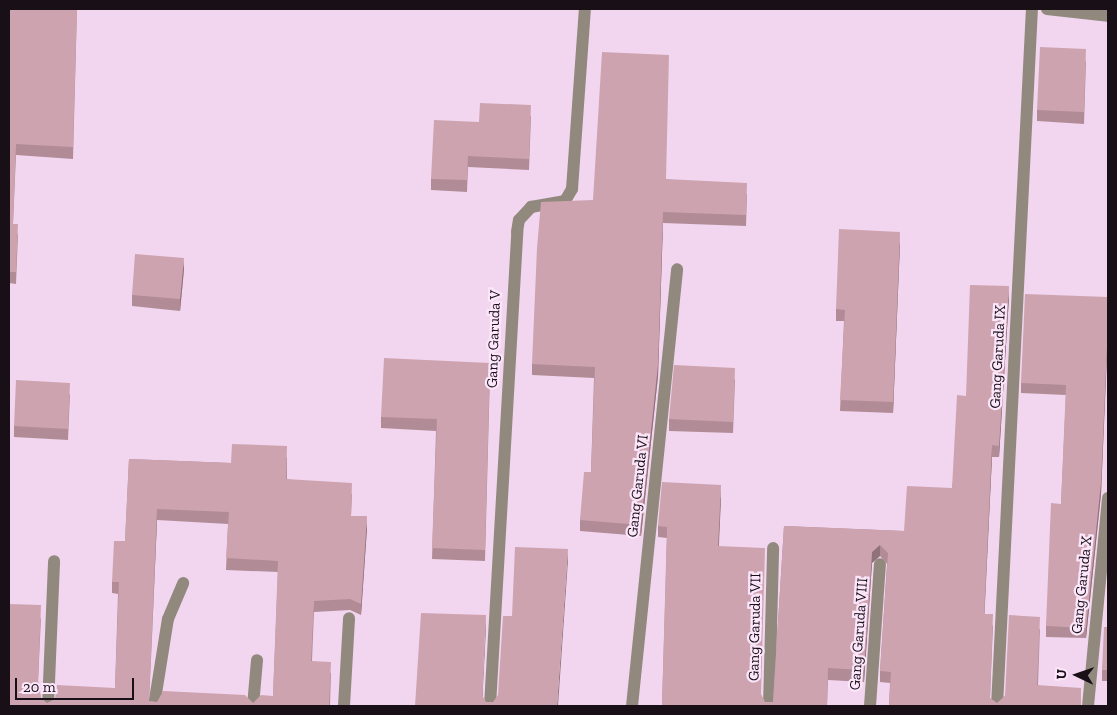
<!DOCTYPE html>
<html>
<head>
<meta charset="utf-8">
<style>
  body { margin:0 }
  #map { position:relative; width:1117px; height:715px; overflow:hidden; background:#f2d6ef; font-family:"Zilla Slab",serif }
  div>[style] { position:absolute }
  .minor>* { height:12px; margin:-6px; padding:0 6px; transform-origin:6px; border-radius:6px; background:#92897e }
  .wall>* { inset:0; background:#b18c97 }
  .shaded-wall>* { inset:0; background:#90727b }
  .building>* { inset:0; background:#cea3b0 }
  span { translate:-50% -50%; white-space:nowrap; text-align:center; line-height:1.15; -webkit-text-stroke:4.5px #fce6fa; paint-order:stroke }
  .street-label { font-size:15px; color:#180f17 }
  .frame { position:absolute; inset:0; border:10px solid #180f17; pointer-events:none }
  .north { position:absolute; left:1052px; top:650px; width:50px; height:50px; -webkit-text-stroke:4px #fce6fa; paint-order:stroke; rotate:273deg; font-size:14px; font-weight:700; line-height:20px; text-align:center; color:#180f17 }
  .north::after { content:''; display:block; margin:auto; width:18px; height:22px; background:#180f17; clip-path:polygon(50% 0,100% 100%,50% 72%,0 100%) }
  .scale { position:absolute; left:15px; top:678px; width:119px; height:22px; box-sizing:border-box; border:2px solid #180f17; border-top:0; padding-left:6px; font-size:15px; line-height:18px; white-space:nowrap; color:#180f17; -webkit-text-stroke:4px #fce6fa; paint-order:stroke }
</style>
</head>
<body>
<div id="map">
  <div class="minor">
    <div style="left:1047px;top:9px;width:61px;rotate:6.5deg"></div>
    <div style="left:48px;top:706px;width:145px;rotate:-87.6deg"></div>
    <div style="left:154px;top:706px;width:88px;rotate:-80.9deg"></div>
    <div style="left:168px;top:619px;width:39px;rotate:-67deg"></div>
    <div style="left:253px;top:706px;width:46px;rotate:-85deg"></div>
    <div style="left:344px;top:706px;width:88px;rotate:-86.7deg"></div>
    <div style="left:490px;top:706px;width:475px;rotate:-86.7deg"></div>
    <div style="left:517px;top:232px;width:12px;rotate:-81deg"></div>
    <div style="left:519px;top:220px;width:18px;rotate:-47deg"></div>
    <div style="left:531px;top:207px;width:35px;rotate:-10deg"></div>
    <div style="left:565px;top:201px;width:14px;rotate:-60deg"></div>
    <div style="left:572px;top:189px;width:180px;rotate:-85.9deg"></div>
    <div style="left:632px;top:706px;width:439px;rotate:-84.1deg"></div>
    <div style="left:769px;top:706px;width:158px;rotate:-88.5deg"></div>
    <div style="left:870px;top:706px;width:142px;rotate:-86deg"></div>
    <div style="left:997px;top:706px;width:698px;rotate:-87.13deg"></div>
    <div style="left:1088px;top:706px;width:209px;rotate:-84.5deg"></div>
  </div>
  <div class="wall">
    <div style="clip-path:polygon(9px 9px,77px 9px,73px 159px,16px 155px,13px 224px,18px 235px,16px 284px,9px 283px)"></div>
    <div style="clip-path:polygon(1086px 61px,1084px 124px,1037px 121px,1037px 110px)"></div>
    <div style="clip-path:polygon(531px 116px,529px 170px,468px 167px,467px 192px,431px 190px,431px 179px,479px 122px)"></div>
    <div style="clip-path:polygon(666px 179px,747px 194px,746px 226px,663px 223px,658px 376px,641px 536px,580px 531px,580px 520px,591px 472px,594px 378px,532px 375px,532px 364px,593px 200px)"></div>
    <div style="clip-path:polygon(900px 243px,893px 413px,840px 411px,844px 321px,836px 321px,836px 309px)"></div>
    <div style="clip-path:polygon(184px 269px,180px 311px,132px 306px,132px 295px)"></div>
    <div style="clip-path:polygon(1009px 297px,999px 457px,992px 457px,984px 614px,993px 626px,990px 698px,997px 703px,1005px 696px,1040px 628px,1038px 685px,1081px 706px,889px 706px,890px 683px,880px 682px,880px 671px,887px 564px,880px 556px,872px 563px,864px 682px,828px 680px,827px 706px,662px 706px,667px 538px,658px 537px,658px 526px,721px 497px,719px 546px,761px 695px,765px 702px,773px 702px,784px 526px,904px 531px,952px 488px,966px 396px)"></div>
    <div style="clip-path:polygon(1108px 297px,1108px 336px,1101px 494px,1086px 638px,1046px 637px,1046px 626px,1061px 504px,1066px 395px,1021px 393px,1021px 383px)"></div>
    <div style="clip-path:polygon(490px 374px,485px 561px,432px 559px,436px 431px,381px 428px,381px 417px)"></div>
    <div style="clip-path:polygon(735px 379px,733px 433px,669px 431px,669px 419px)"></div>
    <div style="clip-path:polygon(70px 394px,68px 440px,14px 437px,14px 426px)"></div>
    <div style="clip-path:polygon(evenodd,287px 457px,287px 479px,352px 494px,351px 516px,367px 528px,361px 615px,350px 610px,314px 612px,312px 661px,331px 673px,330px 706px,9px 706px,41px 617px,38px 683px,41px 698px,47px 703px,115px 688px,118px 594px,112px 593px,112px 582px,125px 541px,129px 459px,231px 463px,287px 457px,157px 520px,228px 524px,226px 570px,278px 572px,273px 696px,253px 703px,157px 702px,149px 701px,157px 520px)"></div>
    <div style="clip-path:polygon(1108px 627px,1108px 681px,1102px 681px,1102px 670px)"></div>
  </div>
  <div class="shaded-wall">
    <div style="clip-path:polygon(663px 223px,658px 376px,641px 536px,641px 525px)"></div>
    <div style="clip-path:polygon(900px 232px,900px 243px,893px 413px,893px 402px)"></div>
    <div style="clip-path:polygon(184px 258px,184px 269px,180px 311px,180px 299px)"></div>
    <div style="clip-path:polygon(1009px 286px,1009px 297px,999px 457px,999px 446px)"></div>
    <div style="clip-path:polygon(1108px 325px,1101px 494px,1086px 638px,1086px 628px)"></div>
    <div style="clip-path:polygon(992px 445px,992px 457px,984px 625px,984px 614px)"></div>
    <div style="clip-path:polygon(721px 485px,721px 497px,718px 557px,718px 546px)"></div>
    <div style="clip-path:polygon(157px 509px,157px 520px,149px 706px)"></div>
    <div style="clip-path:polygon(367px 516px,367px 528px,361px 615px,361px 604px)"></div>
    <div style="clip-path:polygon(880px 545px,880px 556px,872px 563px,864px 682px,864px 670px,872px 552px)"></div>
    <div style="clip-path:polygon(568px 549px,568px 560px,558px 706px,557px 706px)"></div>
    <div style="clip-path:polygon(486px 615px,486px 627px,482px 706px,482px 695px)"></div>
  </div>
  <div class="building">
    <div style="clip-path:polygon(9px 9px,77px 9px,73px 147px,16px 144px,13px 224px,18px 224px,16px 272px,9px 272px)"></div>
    <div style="clip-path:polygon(1040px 47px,1086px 49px,1084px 112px,1037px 110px)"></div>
    <div style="clip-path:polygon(602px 52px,669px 55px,666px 179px,747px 183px,746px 215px,663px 212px,658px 365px,641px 525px,580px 520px,584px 472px,591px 472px,595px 367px,532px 364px,537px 248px,541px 202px,593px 200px)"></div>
    <div style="clip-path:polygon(480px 103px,531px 105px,529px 159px,468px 156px,467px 180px,431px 179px,434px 120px,479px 122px)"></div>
    <div style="clip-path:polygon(839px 229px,900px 232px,893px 402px,840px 400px,845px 310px,836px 309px)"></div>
    <div style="clip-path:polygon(135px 254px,184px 258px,180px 299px,132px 295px)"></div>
    <div style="clip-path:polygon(970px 285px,1009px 286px,999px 446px,992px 445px,984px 614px,993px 614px,990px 698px,997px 703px,1005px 696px,1009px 615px,1040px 617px,1037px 685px,1081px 688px,1081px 706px,889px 706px,891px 672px,880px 671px,888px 553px,880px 545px,872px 552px,864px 670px,828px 668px,827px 706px,662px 706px,667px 527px,658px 526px,662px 482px,721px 485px,718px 546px,765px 548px,761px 694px,765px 702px,773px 702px,784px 526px,904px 531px,907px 486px,952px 488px,957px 395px,966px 396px)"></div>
    <div style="clip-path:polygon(1025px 294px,1108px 297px,1108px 325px,1101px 483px,1086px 628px,1046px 626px,1051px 503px,1061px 504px,1066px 385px,1021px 383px)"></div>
    <div style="clip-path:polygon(384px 358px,490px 363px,485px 550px,432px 548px,437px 419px,381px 417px)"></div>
    <div style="clip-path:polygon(674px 365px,735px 368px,733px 422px,669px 419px)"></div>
    <div style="clip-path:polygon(16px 380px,70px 383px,68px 429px,14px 426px)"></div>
    <div style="clip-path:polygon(evenodd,232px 444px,287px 446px,286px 479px,352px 483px,351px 516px,367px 516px,361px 604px,350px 599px,314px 601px,311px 661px,331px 662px,329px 706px,9px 706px,9px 604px,41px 605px,38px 680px,41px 698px,47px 703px,55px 699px,57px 685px,115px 688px,119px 582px,112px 582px,114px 541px,125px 541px,129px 459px,231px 463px,232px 444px,157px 509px,229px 512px,226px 558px,278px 561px,273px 696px,261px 695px,253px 703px,245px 695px,163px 691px,157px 702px,149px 701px,157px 509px)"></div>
    <div style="clip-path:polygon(515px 547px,568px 549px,557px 706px,415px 706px,421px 613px,486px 615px,482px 695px,486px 702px,493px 702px,498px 695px,503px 616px,512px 616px)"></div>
    <div style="clip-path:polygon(1104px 627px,1108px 627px,1108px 670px,1102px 670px)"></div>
  </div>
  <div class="street-label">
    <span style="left:494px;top:339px;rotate:-88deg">Gang Garuda V</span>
    <span style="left:998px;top:357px;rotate:-87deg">Gang Garuda IX</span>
    <span style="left:638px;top:486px;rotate:-84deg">Gang Garuda VI</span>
    <span style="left:1082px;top:585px;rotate:-84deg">Gang Garuda X</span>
    <span style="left:755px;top:627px;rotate:-89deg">Gang Garuda VII</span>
    <span style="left:859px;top:634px;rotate:-86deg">Gang Garuda VIII</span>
  </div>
  <div class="frame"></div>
  <div class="north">U</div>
  <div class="scale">20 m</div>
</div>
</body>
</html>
